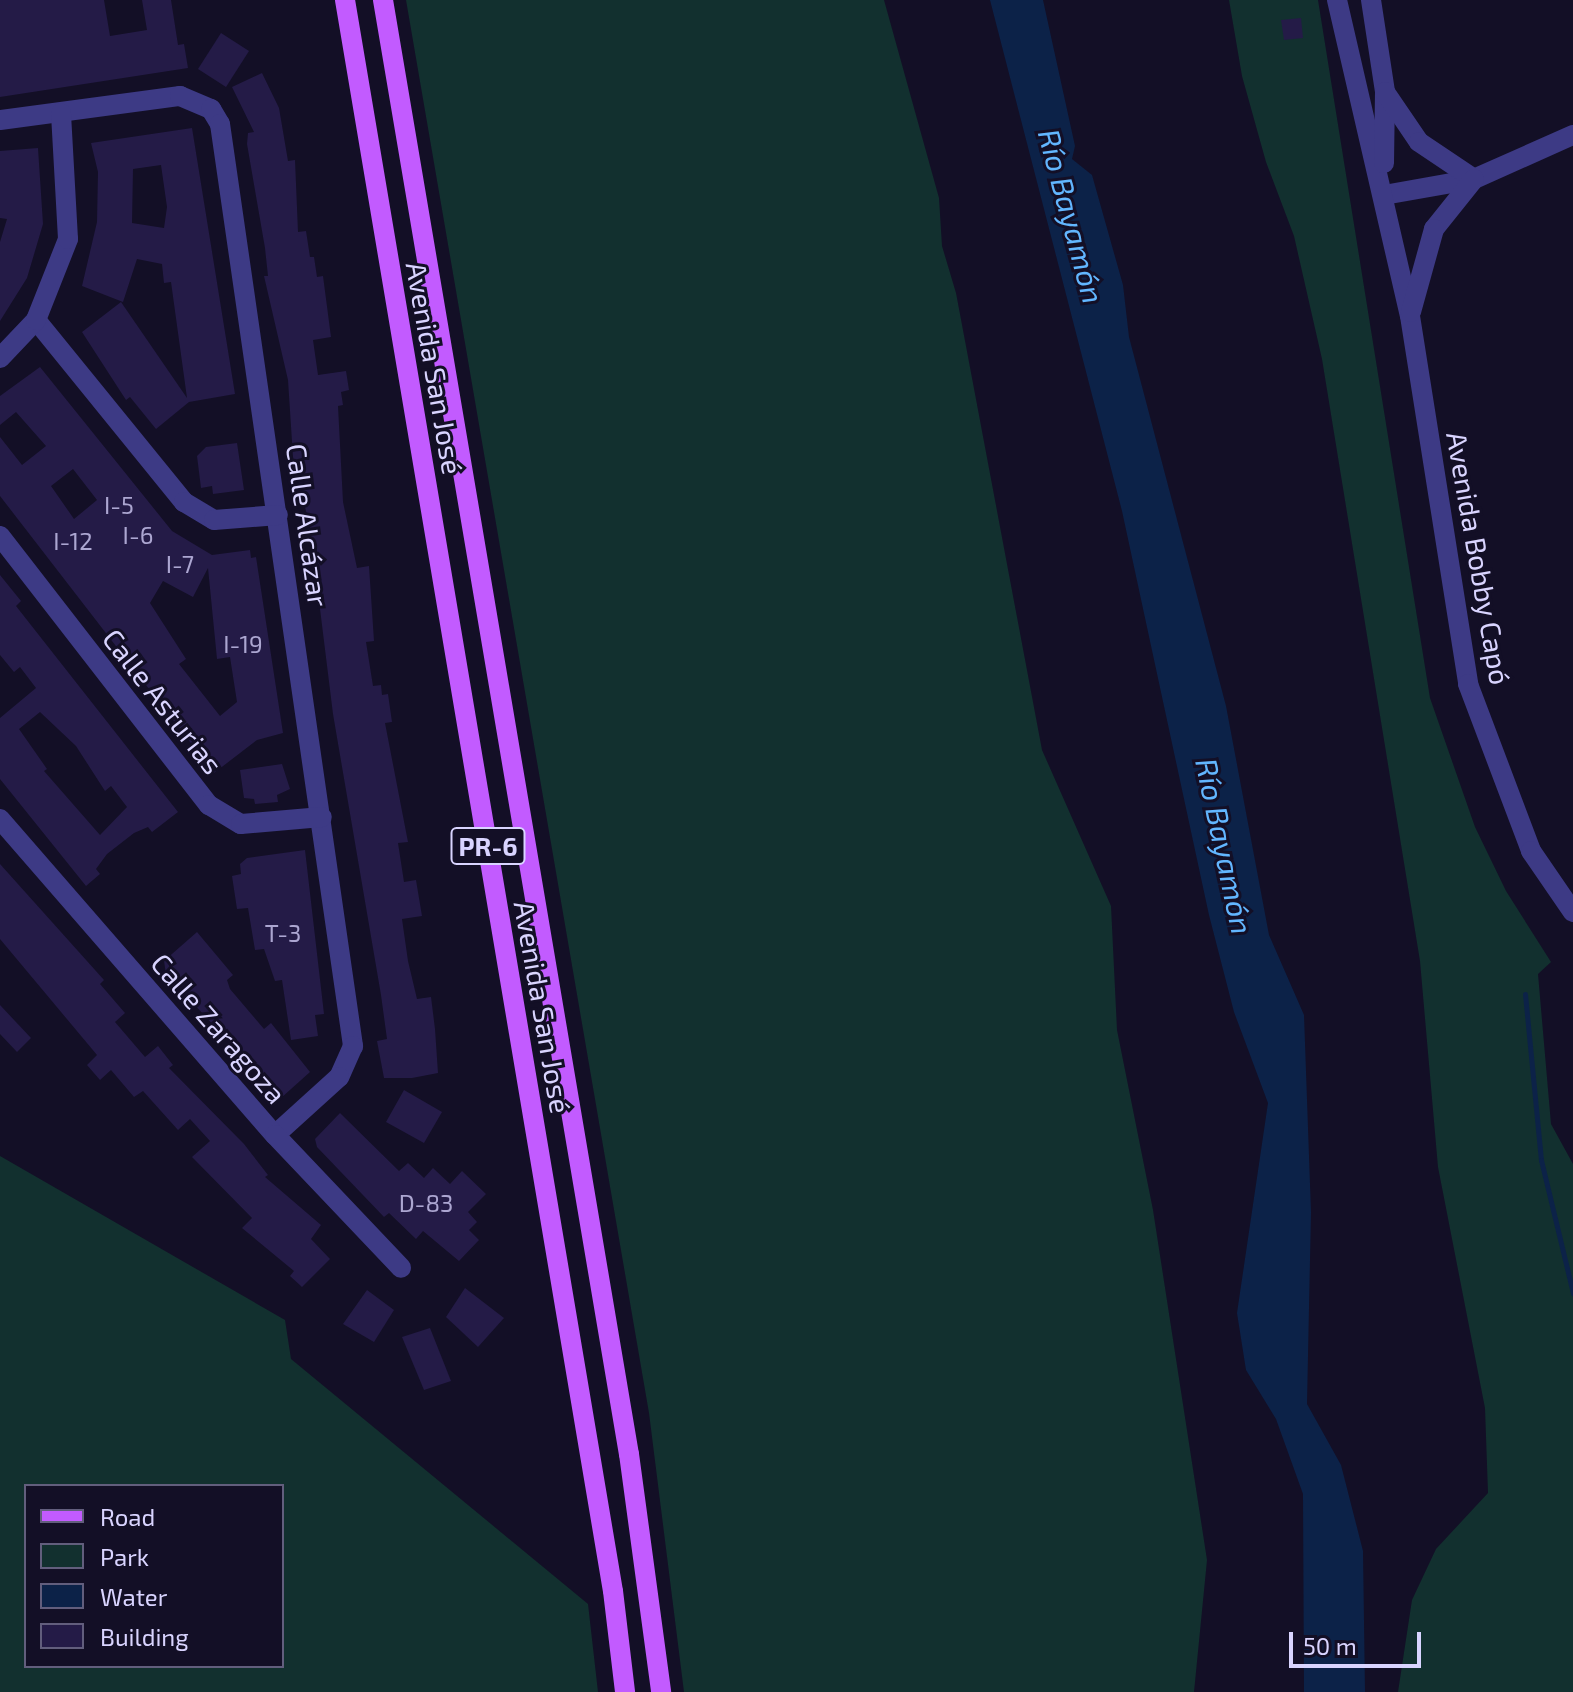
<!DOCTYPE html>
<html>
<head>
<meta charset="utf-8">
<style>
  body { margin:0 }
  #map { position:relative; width:1573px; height:1692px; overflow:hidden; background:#130f26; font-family:"Exo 2",sans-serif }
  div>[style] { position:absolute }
  .green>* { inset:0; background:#12302f }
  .water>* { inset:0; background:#0c2248 }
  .stream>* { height:5px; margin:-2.5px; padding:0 2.5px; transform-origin:2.5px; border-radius:2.5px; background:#0c2248 }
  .building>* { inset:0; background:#241b47 }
  .minor>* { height:20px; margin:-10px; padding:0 10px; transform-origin:10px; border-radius:10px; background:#3d3a85 }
  .tertiary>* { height:20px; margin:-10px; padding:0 10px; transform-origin:10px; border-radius:10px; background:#3d3a85 }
  .primary>* { height:20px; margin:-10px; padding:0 10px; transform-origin:10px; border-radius:10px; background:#c25bff }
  span { translate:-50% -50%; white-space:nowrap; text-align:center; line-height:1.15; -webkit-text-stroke:6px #130f26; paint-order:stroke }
  .number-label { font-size:24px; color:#aca6d1 }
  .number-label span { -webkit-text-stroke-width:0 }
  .shield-label span { padding:2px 6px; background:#130f26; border:2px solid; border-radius:6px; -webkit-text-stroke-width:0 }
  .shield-label { font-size:26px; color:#d9d4ff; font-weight:700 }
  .street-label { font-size:28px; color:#d9d4ff }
  .water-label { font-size:30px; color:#62b6ff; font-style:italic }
  .legend { position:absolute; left:24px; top:1484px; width:260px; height:184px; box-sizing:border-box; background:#130f26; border:2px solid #625e7d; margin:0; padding:10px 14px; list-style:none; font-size:24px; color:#d9d4ff }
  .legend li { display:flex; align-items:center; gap:16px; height:40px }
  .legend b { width:40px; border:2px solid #625e7d }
  .scale { position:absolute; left:1289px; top:1632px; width:132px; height:36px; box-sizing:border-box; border:4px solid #d9d4ff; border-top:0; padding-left:10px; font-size:24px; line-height:28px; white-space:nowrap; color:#d9d4ff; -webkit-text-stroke:6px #130f26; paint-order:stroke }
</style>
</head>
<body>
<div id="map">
  <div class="green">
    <div style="clip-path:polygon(406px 0,884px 0,939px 198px,942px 246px,956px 293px,1042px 750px,1111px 906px,1117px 1030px,1153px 1210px,1207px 1560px,1194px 1692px,684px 1692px,649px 1413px)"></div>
    <div style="clip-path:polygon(1229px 0,1318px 0,1430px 698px,1475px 827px,1506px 891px,1551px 962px,1538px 974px,1551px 1124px,1573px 1164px,1573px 1692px,1398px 1692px,1412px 1600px,1436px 1549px,1488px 1493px,1485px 1408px,1438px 1167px,1420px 961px,1322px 359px,1294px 236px,1266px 162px,1242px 76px)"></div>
    <div style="clip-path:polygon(evenodd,0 1156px,285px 1320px,291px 1359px,588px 1604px,598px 1692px,0 1692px,0 1156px,26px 1486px,282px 1486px,282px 1666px,26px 1666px,26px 1486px)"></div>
  </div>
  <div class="water">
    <div style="clip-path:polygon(990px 0,1043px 0,1075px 146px,1072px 159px,1092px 175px,1123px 285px,1129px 337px,1226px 706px,1269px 935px,1304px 1015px,1311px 1212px,1307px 1404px,1341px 1465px,1363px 1551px,1365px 1692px,1304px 1692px,1303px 1494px,1276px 1419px,1246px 1370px,1237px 1313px,1268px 1103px,1234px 1012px,1209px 915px,1122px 511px)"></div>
  </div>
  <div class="stream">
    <div style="left:1525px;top:994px;width:167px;rotate:84.5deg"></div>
    <div style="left:1541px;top:1160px;width:137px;rotate:76.5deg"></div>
  </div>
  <div class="building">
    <div style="clip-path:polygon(0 0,104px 0,110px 36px,147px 30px,142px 0,171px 0,178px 45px,184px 44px,188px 68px,0 97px)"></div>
    <div style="clip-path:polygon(1301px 18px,1303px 38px,1284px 40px,1281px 20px)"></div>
    <div style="clip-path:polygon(221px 33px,249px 51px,226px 87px,198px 69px)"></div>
    <div style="clip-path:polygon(262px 73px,279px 108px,288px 161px,295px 160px,298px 232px,306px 231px,310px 257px,314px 257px,317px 277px,323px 276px,331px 337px,313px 340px,318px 375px,346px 371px,349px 390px,341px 392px,343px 405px,338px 406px,343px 502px,357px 568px,369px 566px,374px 641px,366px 642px,373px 686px,381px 685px,382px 695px,388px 694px,392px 722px,385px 723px,408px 842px,398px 843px,404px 882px,416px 880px,422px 916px,402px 919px,408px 961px,417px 999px,431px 997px,435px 1029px,438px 1073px,412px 1078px,384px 1078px,377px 1041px,387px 1039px,381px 995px,333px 714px,310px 528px,293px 457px,288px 380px,264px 276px,268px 276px,265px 248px,247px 144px,248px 133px,254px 132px,232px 87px)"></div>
    <div style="clip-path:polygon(evenodd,192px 128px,235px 394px,189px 402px,156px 429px,130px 397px,126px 400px,82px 332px,121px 302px,187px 398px,171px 282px,164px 283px,162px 264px,137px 259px,123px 302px,82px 286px,97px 222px,98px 172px,91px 143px,192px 128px,161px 165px,167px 207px,164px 228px,132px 223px,133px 169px,161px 165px)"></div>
    <div style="clip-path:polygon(38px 148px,43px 224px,27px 278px,0 321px,0 242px,7px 219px,0 218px,0 151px)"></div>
    <div style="clip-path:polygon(evenodd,40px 367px,172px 531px,212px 555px,250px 550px,251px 558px,256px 557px,283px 733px,257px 740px,214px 773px,0 496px,0 437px,22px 465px,46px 446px,16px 412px,0 425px,0 396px,40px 367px,73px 469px,97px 500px,74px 519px,51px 486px,73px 469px,40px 367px,208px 568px,217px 659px,230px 657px,237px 702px,220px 716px,179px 664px,186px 659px,150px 603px,163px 581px,193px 597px,208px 568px)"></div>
    <div style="clip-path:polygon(237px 443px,244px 490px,213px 494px,212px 486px,201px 488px,197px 456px,206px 447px)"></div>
    <div style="clip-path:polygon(evenodd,0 575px,21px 601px,16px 606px,178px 812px,152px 832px,148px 827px,134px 833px,107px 854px,96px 869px,100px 874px,86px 886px,0 779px,0 718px,36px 688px,20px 667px,14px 672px,0 655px,0 575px,40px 712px,76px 746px,105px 791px,111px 786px,127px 807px,100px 835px,44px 771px,47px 769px,19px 729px,40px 712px)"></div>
    <div style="clip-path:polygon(282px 764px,290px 789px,277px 795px,278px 802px,255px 804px,254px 799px,244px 798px,240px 770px)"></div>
    <div style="clip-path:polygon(305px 850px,324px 1014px,315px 1015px,318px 1036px,291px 1040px,282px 980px,275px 981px,264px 949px,255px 950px,248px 908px,237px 909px,232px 876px,241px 874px,240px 864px,247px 858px)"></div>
    <div style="clip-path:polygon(0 864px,104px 980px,100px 984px,125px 1013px,115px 1022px,145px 1057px,158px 1046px,173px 1065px,169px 1068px,244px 1144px,268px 1175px,265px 1177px,321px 1225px,311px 1239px,330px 1259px,302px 1287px,290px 1276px,294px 1271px,242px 1228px,252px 1218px,192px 1157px,210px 1141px,190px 1119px,178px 1130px,143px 1091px,134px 1097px,111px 1070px,100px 1080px,87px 1065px,97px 1055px,0 939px)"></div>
    <div style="clip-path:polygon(197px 932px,233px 975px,227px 980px,230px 989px,264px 1029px,271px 1023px,310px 1072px,281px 1098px,166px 974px,164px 961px)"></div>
    <div style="clip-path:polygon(0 1005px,31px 1038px,17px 1052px,0 1034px)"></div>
    <div style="clip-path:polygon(404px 1090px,442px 1112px,424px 1143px,386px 1122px)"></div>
    <div style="clip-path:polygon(340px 1113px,399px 1171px,408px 1163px,424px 1178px,433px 1168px,450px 1184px,462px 1171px,486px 1194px,468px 1212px,477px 1222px,469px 1230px,479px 1240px,459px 1261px,423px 1231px,416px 1239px,389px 1213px,384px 1217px,317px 1147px,315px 1139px)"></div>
    <div style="clip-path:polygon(465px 1288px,504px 1318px,478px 1347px,446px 1317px)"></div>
    <div style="clip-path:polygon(367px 1290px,394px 1310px,374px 1342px,343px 1324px)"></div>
    <div style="clip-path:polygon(430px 1328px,451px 1381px,424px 1390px,402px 1337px)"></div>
  </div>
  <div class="minor">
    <div style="left:0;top:120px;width:182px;rotate:-7.6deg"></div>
    <div style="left:180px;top:96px;width:34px;rotate:23deg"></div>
    <div style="left:211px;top:109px;width:17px;rotate:59deg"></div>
    <div style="left:220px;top:124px;width:932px;rotate:81.79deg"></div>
    <div style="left:353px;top:1046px;width:34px;rotate:114deg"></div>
    <div style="left:339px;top:1077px;width:86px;rotate:137.8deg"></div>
    <div style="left:1384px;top:195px;width:91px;rotate:-10.1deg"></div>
    <div style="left:1474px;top:179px;width:108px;rotate:-24deg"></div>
    <div style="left:36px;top:320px;width:235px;rotate:50.9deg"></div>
    <div style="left:184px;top:502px;width:35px;rotate:31deg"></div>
    <div style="left:214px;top:520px;width:64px;rotate:-4.5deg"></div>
    <div style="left:0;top:358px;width:52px;rotate:-46.5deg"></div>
    <div style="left:36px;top:320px;width:87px;rotate:-68.4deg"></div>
    <div style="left:68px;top:239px;width:126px;rotate:-93.2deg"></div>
    <div style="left:0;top:536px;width:341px;rotate:52.2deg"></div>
    <div style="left:209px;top:805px;width:37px;rotate:31deg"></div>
    <div style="left:241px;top:824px;width:81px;rotate:-4.9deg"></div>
    <div style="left:0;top:819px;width:419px;rotate:49deg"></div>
    <div style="left:275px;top:1135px;width:183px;rotate:46.5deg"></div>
  </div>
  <div class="tertiary">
    <div style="left:1337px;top:0;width:324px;rotate:77deg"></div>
    <div style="left:1410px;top:316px;width:373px;rotate:81deg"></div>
    <div style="left:1468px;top:684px;width:178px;rotate:69.3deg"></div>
    <div style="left:1531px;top:851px;width:74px;rotate:55.5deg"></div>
    <div style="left:1371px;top:0;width:93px;rotate:81.3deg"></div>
    <div style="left:1385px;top:92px;width:71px;rotate:90.8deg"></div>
    <div style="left:1385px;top:92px;width:60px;rotate:55.8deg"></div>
    <div style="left:1419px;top:142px;width:66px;rotate:33.9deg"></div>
    <div style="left:1474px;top:179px;width:64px;rotate:128.7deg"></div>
    <div style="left:1434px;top:229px;width:86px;rotate:105.5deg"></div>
  </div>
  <div class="primary">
    <div style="left:345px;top:0;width:1613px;rotate:80.44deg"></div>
    <div style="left:613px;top:1591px;width:102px;rotate:83.2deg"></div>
    <div style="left:383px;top:0;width:1475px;rotate:80.4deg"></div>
    <div style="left:629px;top:1454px;width:240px;rotate:82.3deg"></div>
  </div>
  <div class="number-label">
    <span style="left:119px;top:505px">I-5</span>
    <span style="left:138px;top:535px">I-6</span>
    <span style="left:73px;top:541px">I-12</span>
    <span style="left:180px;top:564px">I-7</span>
    <span style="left:243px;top:644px">I-19</span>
    <span style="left:283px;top:933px">T-3</span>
    <span style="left:426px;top:1203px">D-83</span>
  </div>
  <div class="shield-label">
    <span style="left:488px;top:846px">PR-6</span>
  </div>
  <div class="street-label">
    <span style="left:435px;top:368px;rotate:80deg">Avenida San José</span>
    <span style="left:308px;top:525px;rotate:82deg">Calle Alcázar</span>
    <span style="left:1479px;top:558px;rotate:80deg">Avenida Bobby Capó</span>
    <span style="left:163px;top:701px;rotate:52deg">Calle Asturias</span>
    <span style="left:543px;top:1007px;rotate:80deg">Avenida San José</span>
    <span style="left:219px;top:1028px;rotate:49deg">Calle Zaragoza</span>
  </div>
  <div class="water-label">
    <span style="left:1072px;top:216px;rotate:75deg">Río Bayamón</span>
    <span style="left:1225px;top:846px;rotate:78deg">Río Bayamón</span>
  </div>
  <ul class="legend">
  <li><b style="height:10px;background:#c25bff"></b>Road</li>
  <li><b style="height:22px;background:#12302f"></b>Park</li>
  <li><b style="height:22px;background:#0c2248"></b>Water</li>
  <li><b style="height:22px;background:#241b47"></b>Building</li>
  </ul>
  <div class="scale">50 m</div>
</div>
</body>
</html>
